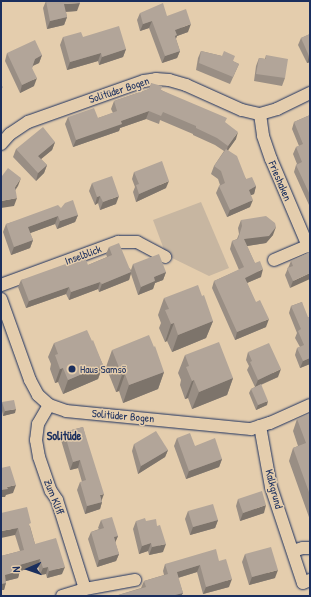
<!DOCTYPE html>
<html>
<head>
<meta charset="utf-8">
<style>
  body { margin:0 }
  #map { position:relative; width:311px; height:597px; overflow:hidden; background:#e4cdad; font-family:"Patrick Hand",sans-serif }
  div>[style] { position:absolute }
  .green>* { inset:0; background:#c7b6a1 }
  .roads { filter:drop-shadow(0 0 1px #1b2f5e) drop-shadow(0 0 1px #1b2f5e) }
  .minor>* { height:12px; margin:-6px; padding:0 6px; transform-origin:6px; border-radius:6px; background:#e4cdad }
  .wall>* { inset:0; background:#998e84 }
  .shaded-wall>* { inset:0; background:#7d746b }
  .building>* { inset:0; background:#b2a599 }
  .dots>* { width:11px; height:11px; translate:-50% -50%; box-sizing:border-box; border:2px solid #e4cdad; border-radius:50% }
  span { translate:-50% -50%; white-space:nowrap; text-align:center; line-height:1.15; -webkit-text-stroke:3px #e4cdad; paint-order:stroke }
  .street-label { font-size:11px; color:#1b2f5e }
  .poi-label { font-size:11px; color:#1b2f5e }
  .left { translate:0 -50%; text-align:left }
  .neighbourhood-label { font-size:12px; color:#1b2f5e; font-weight:700 }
  .frame { position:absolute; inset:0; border:2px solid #1b2f5e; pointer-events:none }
  .north { position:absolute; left:8px; top:549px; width:40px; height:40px; -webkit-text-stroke:3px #e4cdad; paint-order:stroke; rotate:268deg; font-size:11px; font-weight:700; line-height:16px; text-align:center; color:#1b2f5e }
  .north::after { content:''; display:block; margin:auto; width:14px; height:18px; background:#1b2f5e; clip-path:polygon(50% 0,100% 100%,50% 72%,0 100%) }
</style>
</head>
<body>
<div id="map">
  <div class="green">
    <div style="clip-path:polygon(201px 202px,229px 268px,209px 276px,166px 255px,153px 220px)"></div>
  </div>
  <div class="roads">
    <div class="minor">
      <div style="left:260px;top:114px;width:22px;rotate:82deg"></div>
      <div style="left:263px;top:136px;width:24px;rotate:71deg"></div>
      <div style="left:271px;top:159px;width:95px;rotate:67deg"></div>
      <div style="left:1px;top:144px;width:13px;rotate:-48deg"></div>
      <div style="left:10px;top:134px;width:22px;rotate:-34deg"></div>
      <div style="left:28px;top:122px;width:123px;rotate:-19.5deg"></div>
      <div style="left:144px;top:81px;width:12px;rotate:-9deg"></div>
      <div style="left:156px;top:79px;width:13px;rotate:4deg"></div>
      <div style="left:169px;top:80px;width:18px;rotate:16deg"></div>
      <div style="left:186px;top:85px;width:61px;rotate:24.1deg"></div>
      <div style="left:242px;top:110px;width:18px;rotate:13deg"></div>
      <div style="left:260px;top:114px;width:18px;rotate:-16deg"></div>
      <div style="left:277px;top:109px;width:37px;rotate:-26deg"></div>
      <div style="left:274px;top:260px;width:39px;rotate:-23deg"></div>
      <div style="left:1px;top:285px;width:125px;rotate:-20.2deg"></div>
      <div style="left:118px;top:242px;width:19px"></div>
      <div style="left:137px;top:242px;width:32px;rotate:28deg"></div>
      <div style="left:1px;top:299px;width:86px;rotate:70.3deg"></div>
      <div style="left:30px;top:380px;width:17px;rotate:62deg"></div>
      <div style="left:38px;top:395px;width:15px;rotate:42deg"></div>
      <div style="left:49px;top:405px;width:18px;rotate:19deg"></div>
      <div style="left:66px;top:411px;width:186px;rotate:5.6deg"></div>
      <div style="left:251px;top:429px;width:20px;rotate:-18deg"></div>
      <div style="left:270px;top:423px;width:44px;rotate:-24.2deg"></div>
      <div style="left:49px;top:405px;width:22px;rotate:120deg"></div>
      <div style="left:38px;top:424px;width:16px;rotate:97deg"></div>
      <div style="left:36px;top:440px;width:17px;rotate:80deg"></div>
      <div style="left:39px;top:457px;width:36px;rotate:71deg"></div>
      <div style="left:51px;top:491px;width:11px;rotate:56deg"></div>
      <div style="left:57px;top:500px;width:93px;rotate:72.5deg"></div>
      <div style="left:260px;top:426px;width:62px;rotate:79.8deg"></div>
      <div style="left:271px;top:487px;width:101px;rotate:71.6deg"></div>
      <div style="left:303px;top:583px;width:8px;rotate:-23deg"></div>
      <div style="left:293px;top:551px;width:10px;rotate:-17deg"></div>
      <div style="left:303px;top:548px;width:7px"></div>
      <div style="left:62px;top:596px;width:24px;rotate:-17deg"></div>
      <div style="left:85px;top:589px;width:51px;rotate:-10.2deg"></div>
    </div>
  </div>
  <div class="wall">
    <div style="clip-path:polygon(46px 1px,77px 11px,66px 12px,67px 17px,64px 25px,47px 29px,43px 8px)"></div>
    <div style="clip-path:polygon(140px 13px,167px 16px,188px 32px,177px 36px,176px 39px,180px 51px,177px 58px,162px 63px,149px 28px,140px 31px,137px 20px)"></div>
    <div style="clip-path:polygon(310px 34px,310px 62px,307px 63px,298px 45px,301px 38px)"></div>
    <div style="clip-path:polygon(63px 37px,83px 37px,126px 49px,123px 57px,99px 65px,98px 61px,67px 70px,60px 45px)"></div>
    <div style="clip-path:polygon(201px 51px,222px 56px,239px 64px,230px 84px,196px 70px,198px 58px)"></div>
    <div style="clip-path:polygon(7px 53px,42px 55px,39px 63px,33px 66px,32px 68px,34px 86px,20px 93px,5px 61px)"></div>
    <div style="clip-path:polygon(266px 55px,285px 78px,282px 86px,254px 81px,256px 66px,259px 58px,265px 59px)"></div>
    <div style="clip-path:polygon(151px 83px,161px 90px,225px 123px,236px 139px,228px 150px,246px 179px,256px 186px,254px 194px,251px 195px,250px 207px,227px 217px,216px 193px,219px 186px,220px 185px,218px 179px,211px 174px,214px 166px,224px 151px,215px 145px,193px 135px,193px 134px,160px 120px,159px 124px,146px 119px,120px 128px,119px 131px,73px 147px,65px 124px,68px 117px,98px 118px,113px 113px,111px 109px,114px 101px,149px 89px)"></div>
    <div style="clip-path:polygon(310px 115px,310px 205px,309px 205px,294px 172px,296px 165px,297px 164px,293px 154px,296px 147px,299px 146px,292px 129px,294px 122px)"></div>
    <div style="clip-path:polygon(55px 142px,52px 150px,41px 159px,47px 165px,44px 173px,36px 181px,13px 157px,16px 149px)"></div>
    <div style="clip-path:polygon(134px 172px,166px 188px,136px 202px,133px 192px,135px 187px,132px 179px)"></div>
    <div style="clip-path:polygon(92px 183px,116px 204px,100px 210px,98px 203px,95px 205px,89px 191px)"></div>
    <div style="clip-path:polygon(61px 208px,78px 215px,75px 222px,57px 229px,55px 224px,30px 233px,33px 240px,30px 248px,11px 255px,3px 232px,6px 224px)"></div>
    <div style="clip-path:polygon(241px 220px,273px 235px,266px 243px,247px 246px,261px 277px,247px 283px,266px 327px,235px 340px,212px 288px,214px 281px,239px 270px,230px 249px,232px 241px,237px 239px,239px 234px,238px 228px)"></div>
    <div style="clip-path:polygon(109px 247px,131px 270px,133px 264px,166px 272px,163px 280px,155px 283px,153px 289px,138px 295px,131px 274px,129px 280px,99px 292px,98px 289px,69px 300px,66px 294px,26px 308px,18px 287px,21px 280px,88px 265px,107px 257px,106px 254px)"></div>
    <div style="clip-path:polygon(310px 252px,290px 288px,285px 275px,291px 261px)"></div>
    <div style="clip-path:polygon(164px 298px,213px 321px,206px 338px,172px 352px,167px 341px,165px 342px,159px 328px,161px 323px,158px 315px)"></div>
    <div style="clip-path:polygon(302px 302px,310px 364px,300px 368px,295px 355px,297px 348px,300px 347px,295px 338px,297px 333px,289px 313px,291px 306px)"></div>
    <div style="clip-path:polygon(92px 341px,103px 365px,98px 379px,63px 394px,58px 382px,55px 383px,50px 369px,51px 364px,48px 357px,54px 343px)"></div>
    <div style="clip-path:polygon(112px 350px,164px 372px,158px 389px,123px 403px,119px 391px,116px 392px,106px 367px)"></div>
    <div style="clip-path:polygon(248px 352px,278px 377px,261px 385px,267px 405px,256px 410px,249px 393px,251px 389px,255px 387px,247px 370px,249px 366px,246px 360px)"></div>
    <div style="clip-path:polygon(185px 355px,233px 378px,227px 395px,192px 409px,188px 398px,185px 399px,180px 385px,181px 380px,178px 373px)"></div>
    <div style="clip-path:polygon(2px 402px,15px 413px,3px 416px,1px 406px)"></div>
    <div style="clip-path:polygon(310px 414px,310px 520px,289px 461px,293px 448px,298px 446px,293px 431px,297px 419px)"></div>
    <div style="clip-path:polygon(83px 427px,102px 502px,100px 509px,85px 514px,77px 490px,80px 482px,82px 482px,78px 468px,70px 470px,61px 440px,64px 432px)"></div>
    <div style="clip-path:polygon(177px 438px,195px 446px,222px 459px,219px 467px,186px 479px,174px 446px)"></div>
    <div style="clip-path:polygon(134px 444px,168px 450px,165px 457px,138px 474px,132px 451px)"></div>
    <div style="clip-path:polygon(238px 499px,264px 513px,240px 521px,236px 506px)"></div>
    <div style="clip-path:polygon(188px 511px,218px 520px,215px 528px,190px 535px,185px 519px)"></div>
    <div style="clip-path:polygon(1px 513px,30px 526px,35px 544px,62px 574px,47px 578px,46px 574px,40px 575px,38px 566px,20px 571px,18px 578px,6px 581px,4px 590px,1px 590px,1px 556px,20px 551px,15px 535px)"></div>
    <div style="clip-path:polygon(101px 520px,118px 536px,115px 542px,119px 554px,116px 561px,97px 567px,88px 539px,91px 532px,99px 529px,98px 528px)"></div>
    <div style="clip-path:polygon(136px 521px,146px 521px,163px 552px,149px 555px,148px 551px,139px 554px,133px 529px)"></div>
    <div style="clip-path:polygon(245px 554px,275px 578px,249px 585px,242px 562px)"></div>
    <div style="clip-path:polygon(219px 561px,229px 587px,203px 594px,197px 572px,178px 578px,183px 593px,181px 596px,115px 596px,141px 588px,144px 581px,164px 575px,163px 571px,165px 564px)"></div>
  </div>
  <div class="shaded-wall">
    <div style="clip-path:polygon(80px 3px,77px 11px,61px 12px,64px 4px)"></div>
    <div style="clip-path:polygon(67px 17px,64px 25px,47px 29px,50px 21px)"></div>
    <div style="clip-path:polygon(152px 21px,149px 28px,140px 31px,143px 24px)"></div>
    <div style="clip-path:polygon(191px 24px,188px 32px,177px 36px,174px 42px,175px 30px)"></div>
    <div style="clip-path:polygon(126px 49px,123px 57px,99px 65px,102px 57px)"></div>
    <div style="clip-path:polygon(180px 51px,177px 58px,162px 63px,165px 56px)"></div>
    <div style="clip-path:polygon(101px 53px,98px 61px,67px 70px,70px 62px)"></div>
    <div style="clip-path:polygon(42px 55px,39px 63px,32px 66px,35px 59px)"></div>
    <div style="clip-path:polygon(309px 56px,310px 56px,310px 62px,307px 63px)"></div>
    <div style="clip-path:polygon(37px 78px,34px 86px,20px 93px,22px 85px)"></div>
    <div style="clip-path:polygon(149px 111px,146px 119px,120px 128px,119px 131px,73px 147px,76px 140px,121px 121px)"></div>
    <div style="clip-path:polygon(238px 132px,236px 139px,226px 153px,228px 146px)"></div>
    <div style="clip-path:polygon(55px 142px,52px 150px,35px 164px,38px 156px)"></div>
    <div style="clip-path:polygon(47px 165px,44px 173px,36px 181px,38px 173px)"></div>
    <div style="clip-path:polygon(21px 178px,18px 186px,12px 195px,15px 187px)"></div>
    <div style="clip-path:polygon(169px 181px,166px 188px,136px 202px,139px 194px)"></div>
    <div style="clip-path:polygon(256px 186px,254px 194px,246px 197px,249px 190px)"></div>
    <div style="clip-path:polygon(100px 196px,98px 203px,95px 205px,97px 197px)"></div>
    <div style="clip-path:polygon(119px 196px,116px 204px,100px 210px,103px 202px)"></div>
    <div style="clip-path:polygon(17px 198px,14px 206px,1px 208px,1px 201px)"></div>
    <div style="clip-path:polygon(253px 200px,250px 207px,227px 217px,230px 210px)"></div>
    <div style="clip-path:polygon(78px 215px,75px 222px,57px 229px,60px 221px)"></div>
    <div style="clip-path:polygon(58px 216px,55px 224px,25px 235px,28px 227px)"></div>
    <div style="clip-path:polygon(276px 227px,273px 235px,266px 243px,241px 247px,244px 239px)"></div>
    <div style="clip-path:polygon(33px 240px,30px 248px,11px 255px,14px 247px)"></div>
    <div style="clip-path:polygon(263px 269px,261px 277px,242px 285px,245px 278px)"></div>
    <div style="clip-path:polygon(131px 272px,129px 280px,99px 292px,102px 284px)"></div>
    <div style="clip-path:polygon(166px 272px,163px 280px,155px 283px,153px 289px,138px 295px,141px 287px,154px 277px)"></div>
    <div style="clip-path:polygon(310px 273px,310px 279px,290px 288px,293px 281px)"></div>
    <div style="clip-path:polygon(100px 282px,98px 289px,69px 300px,71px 292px)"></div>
    <div style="clip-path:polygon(69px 287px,66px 294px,26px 308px,29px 301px)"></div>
    <div style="clip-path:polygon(269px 319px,266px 327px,235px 340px,237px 332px)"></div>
    <div style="clip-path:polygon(213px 321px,206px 338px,172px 352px,178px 335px)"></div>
    <div style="clip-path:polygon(174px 323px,167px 341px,165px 342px,171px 324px)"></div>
    <div style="clip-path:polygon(310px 358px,310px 364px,300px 368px,303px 361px)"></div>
    <div style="clip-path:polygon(103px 365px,98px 379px,63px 394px,68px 380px)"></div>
    <div style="clip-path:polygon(63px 368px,58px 382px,55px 383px,60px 369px)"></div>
    <div style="clip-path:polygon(281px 369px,278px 377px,255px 387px,258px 380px)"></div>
    <div style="clip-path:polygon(164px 372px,158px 389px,123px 403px,129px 385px)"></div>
    <div style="clip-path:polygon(125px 374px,119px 391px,116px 392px,122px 375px)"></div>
    <div style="clip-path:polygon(233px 378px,227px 395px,192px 409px,199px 392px)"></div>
    <div style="clip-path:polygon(194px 380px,188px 398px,185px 399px,192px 381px)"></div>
    <div style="clip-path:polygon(268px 401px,267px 405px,256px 410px,258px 405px)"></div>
    <div style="clip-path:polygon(16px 409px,15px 413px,3px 416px,5px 411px)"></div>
    <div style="clip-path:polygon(168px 450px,165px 457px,138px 474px,141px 466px)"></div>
    <div style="clip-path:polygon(222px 459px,219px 467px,186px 479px,189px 471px)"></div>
    <div style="clip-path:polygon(80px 460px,78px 468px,70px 470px,73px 462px)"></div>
    <div style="clip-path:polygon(16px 485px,13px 493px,6px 495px,5px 497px,1px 497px,1px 490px,7px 487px)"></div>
    <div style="clip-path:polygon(104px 494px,101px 502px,100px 495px)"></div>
    <div style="clip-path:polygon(102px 502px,100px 509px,85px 514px,87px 506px)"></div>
    <div style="clip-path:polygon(266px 505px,264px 513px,240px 521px,243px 513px)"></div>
    <div style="clip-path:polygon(218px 520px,215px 528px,190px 535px,193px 527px)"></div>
    <div style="clip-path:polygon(18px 528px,15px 535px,1px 538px,1px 531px)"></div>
    <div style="clip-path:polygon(118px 536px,115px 543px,114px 537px)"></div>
    <div style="clip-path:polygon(151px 543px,148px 551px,139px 554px,142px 546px)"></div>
    <div style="clip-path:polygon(166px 544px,163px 552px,149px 555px,152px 547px)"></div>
    <div style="clip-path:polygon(119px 554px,116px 561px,97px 567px,99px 560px)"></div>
    <div style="clip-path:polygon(40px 559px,38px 566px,20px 571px,18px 578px,2px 582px,5px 575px,16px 566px)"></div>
    <div style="clip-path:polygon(200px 565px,197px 572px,174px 579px,177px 572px)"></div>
    <div style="clip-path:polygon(48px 567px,46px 574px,40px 575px,43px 568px)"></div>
    <div style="clip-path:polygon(65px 567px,62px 574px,47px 578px,49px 571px)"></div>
    <div style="clip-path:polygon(278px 570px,275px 578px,249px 585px,252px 577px)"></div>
    <div style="clip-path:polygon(232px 579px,229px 587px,203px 594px,206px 587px)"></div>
    <div style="clip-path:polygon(6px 583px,4px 590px,1px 590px,1px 584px)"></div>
    <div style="clip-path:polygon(183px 593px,181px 596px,171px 596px)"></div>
  </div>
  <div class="building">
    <div style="clip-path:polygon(46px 1px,80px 1px,80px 3px,64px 4px,67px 17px,50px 21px)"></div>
    <div style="clip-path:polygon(163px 3px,167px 16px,186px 9px,191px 24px,175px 30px,177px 35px,175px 36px,180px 51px,165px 56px,152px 21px,143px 24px,140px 13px)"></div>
    <div style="clip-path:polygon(119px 26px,126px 49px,102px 57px,101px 53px,70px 62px,63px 37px,81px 32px,83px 37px)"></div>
    <div style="clip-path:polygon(310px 34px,310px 56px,309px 56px,301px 38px)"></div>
    <div style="clip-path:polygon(35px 40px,42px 55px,35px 59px,32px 68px,37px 78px,22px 85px,7px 53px)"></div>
    <div style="clip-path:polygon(201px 51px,222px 56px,224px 51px,235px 56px,233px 61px,239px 64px,233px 77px,199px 63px)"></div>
    <div style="clip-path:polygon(266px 55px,288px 59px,285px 78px,256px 74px,259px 58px,266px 59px)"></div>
    <div style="clip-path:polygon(151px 83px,162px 86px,161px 90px,227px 118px,225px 122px,238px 132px,228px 146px,217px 138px,196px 128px,196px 126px,163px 112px,161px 116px,149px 111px,121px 121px,122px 124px,76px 140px,68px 117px,94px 108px,98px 118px,117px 111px,114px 101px,149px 89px)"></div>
    <div style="clip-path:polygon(1px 85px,3px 87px,1px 90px)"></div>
    <div style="clip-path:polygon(310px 115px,310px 195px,296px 165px,302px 162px,296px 147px,303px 144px,294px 122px)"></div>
    <div style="clip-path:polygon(43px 127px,55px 142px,38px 156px,47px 165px,38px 173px,16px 149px)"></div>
    <div style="clip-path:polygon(226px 149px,237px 156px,246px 179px,252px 177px,256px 186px,249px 190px,253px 200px,230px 210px,219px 186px,225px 183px,221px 171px,214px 166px)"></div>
    <div style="clip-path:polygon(162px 161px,169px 181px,139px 194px,136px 185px,139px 184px,134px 172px)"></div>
    <div style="clip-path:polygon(8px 168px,21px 178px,15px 187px,17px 198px,1px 201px,1px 176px,2px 176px)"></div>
    <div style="clip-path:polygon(112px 176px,119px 196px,103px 202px,100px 196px,97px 197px,92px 183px)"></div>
    <div style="clip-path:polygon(73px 200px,78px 215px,60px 221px,58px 216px,28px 227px,33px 240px,14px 247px,6px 224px,58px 205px,61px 208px,65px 203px)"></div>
    <div style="clip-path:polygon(266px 216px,275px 223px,276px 227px,269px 236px,244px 239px,255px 263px,260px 261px,263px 269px,245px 278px,256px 302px,260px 300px,269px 319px,237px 332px,214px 281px,244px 267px,232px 241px,238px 239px,242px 226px,241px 220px)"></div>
    <div style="clip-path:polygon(119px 243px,131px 272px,102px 284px,100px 282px,71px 292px,69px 287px,29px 301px,21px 280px,85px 257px,88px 265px,112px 255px,109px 247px)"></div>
    <div style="clip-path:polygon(310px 252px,310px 273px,293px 281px,287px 268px,293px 266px,291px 261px)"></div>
    <div style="clip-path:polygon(159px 254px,166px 272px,154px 277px,155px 281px,141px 287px,133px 264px)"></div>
    <div style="clip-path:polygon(198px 285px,202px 296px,204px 295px,213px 321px,178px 335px,174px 323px,171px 324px,165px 310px,169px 309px,164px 298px)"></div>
    <div style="clip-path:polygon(302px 302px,308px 317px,310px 317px,310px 358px,303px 361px,297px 348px,304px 345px,298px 331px,301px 329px,291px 306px)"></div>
    <div style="clip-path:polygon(87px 330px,92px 341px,93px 340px,103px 365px,68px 380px,63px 368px,60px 369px,55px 355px,58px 354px,54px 343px)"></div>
    <div style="clip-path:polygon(149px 335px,154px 347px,155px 346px,164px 372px,129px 385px,125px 374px,122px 375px,112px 350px)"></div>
    <div style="clip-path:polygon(219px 342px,233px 378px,199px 392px,194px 380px,192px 381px,186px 367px,189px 366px,185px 355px)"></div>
    <div style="clip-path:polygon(269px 343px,281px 369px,258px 380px,250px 362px,252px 361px,248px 352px)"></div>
    <div style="clip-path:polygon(261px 384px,268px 401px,258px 405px,251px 389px)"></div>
    <div style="clip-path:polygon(14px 400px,16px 409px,5px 411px,2px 402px)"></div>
    <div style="clip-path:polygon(310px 414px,310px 495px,293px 448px,306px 443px,297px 419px)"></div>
    <div style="clip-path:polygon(83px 427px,104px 494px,100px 495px,102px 502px,87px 506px,80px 482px,86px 480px,80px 460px,73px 462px,64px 432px)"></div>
    <div style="clip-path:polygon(156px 431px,168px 450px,141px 466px,134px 444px)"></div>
    <div style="clip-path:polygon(190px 433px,195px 446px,215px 438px,222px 459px,189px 471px,177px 438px)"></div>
    <div style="clip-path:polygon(10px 466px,16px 485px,7px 487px,8px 489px,1px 490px,1px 468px)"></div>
    <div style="clip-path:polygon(262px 491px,266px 505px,243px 513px,238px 499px)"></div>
    <div style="clip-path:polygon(213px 504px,218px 520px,193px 527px,188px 511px)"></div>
    <div style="clip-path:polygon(27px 507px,31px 523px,29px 524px,35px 544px,56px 538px,65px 567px,49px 571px,48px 567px,43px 568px,40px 559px,16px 566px,20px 571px,5px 575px,6px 583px,1px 584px,1px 556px,24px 550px,18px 528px,1px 531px,1px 513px)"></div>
    <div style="clip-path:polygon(112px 517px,118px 536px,114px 537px,119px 554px,99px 560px,91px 532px,104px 528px,101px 520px)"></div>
    <div style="clip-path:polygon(145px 518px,146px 521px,156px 519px,157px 526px,160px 525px,166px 544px,152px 547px,151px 543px,142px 546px,136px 521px)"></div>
    <div style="clip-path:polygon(271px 547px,278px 570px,252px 577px,245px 554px)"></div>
    <div style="clip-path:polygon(216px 549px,219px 561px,226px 559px,232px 579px,206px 587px,200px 565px,177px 572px,183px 593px,171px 596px,115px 596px,146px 587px,144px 581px,168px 574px,165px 564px)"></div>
  </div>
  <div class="dots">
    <div style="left:72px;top:369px;background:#1b2f5e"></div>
  </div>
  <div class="street-label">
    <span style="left:119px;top:90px;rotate:-18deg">Solitüder Bogen</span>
    <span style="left:280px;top:181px;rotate:67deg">Frieshaken</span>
    <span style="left:83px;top:255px;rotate:-20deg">Inselblick</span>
    <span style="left:123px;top:416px;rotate:5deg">Solitüder Bogen</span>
    <span style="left:274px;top:489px;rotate:75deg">Kalkgrund</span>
    <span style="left:54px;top:497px;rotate:68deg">Zum Kliff</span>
  </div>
  <div class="poi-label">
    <span class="left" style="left:80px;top:369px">Haus Samsö</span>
  </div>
  <div class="neighbourhood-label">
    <span style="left:64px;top:436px">Solitüde</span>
  </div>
  <div class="frame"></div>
  <div class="north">N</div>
</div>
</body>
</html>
